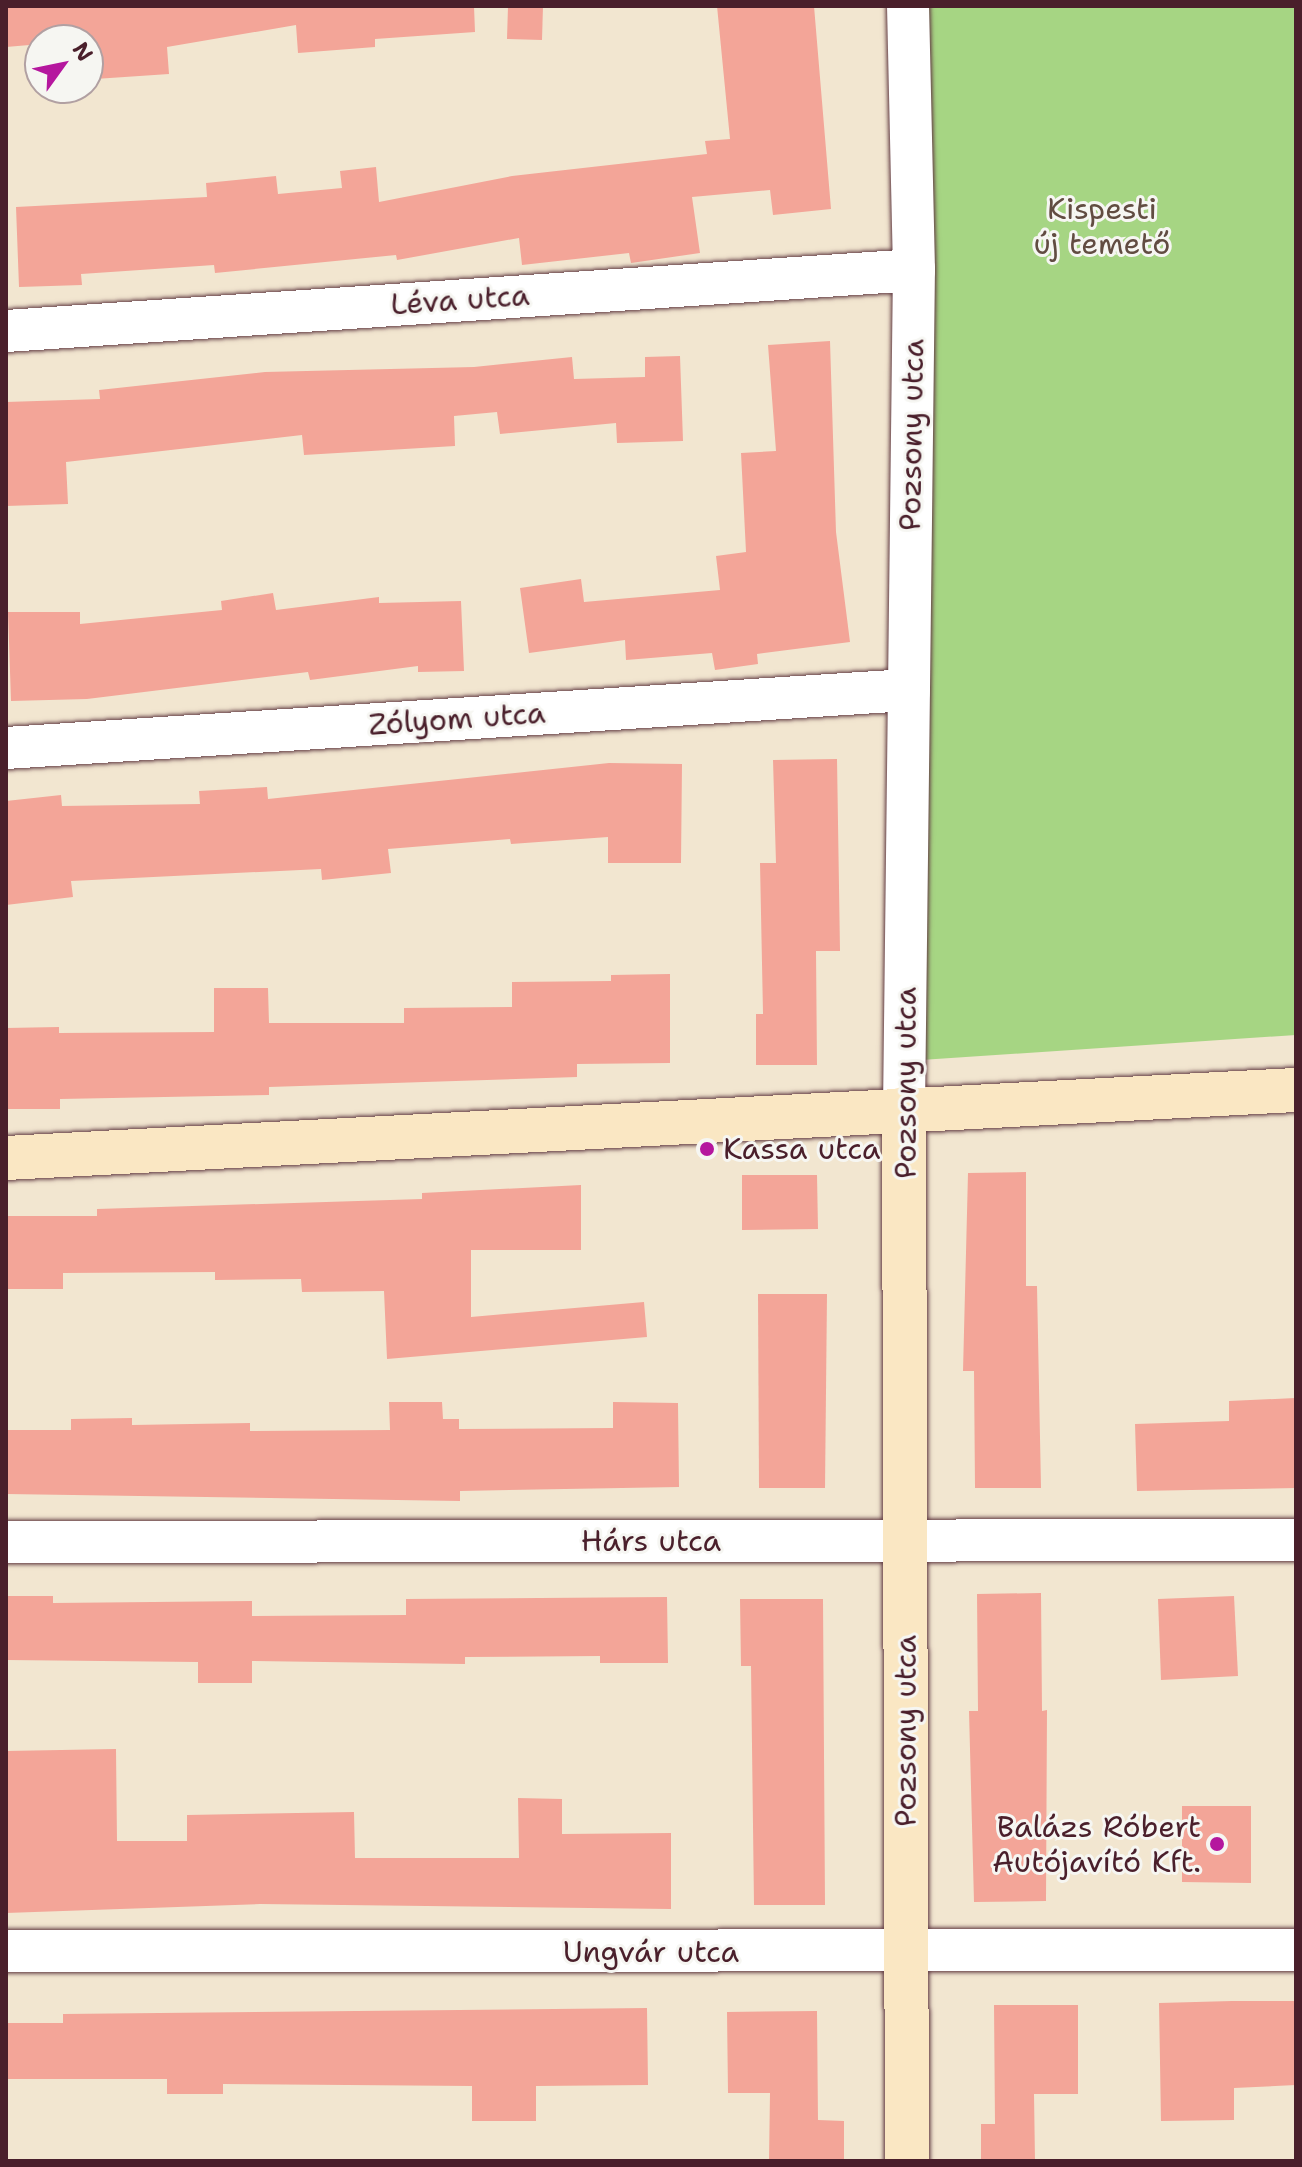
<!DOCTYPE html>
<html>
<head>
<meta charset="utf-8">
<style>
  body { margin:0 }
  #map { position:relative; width:1302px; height:2167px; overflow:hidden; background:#f2e6d0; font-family:"Shantell Sans",sans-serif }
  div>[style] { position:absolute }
  .green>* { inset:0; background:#a6d583 }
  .building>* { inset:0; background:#f3a598 }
  .roads { filter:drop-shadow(0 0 2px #633d44) drop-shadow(0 0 2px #633d44) }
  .street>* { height:42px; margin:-21px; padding:0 21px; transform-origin:21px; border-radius:21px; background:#fff }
  .secondary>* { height:44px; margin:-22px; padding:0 22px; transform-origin:22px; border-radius:22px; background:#fae7c3 }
  .dots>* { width:22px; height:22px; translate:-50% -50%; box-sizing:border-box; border:4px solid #f6f6f2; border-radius:50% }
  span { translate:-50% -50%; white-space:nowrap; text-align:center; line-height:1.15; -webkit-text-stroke:6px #f6f6f2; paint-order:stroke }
  .park-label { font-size:30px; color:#614c41 }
  .street-label { font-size:30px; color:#4a1f2b }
  .poi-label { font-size:30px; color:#4a1f2b }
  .left { translate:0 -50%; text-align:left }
  .right { translate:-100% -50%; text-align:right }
  .frame { position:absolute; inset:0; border:8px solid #4a1f2b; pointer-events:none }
  .north { position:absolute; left:24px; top:24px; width:80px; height:80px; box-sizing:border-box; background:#f6f6f2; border:2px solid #b1a0a2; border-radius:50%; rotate:57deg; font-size:22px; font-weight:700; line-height:32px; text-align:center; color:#4a1f2b }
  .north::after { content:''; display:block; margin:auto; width:28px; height:36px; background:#b5179e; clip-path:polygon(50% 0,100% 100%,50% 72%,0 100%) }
</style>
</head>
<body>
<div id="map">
  <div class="green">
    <div style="clip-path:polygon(903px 6px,1296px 6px,1296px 1035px,921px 1060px)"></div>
  </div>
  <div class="building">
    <div style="clip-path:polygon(6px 6px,474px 6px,475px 32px,375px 39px,375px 47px,298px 53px,296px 25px,167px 47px,169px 74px,95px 79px,88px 40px,6px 47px)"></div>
    <div style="clip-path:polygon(508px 6px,543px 6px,542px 40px,507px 39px)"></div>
    <div style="clip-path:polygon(717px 6px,814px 6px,831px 209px,773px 215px,770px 190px,692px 197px,700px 253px,631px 263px,629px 253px,522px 265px,519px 238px,397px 260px,396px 255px,215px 273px,214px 265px,81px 274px,82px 285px,19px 287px,16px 207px,207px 197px,206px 183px,276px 176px,278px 194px,342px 188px,340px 171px,376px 167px,379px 202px,512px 176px,707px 154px,705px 141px,730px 139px)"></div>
    <div style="clip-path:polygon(830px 341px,836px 532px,850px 642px,757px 654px,758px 664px,715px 670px,712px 653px,626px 660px,625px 640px,529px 653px,520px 588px,581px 579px,584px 602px,720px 590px,716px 556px,746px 552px,741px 453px,776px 451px,768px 345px)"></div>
    <div style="clip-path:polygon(680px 356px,683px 441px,617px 443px,616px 423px,500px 434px,497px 412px,454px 416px,455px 446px,304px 455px,302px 435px,66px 462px,68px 504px,6px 506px,6px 402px,100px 399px,99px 390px,265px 372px,474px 367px,572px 357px,574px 379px,645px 377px,645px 357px)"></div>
    <div style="clip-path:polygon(273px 593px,276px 610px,379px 597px,379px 603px,461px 601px,464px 671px,418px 672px,418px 666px,310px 680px,308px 672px,87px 699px,11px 701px,8px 612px,80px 612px,80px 624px,222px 610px,221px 601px)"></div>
    <div style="clip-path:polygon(837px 759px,840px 951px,816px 951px,817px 1065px,756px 1065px,756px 1014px,763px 1014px,760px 863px,776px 863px,773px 760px)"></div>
    <div style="clip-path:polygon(609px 763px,682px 764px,681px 863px,608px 863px,608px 837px,511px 844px,510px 839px,388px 849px,391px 873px,322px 880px,321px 869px,71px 881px,73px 897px,6px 905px,6px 801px,61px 795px,62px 806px,200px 804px,199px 791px,267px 787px,268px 799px)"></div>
    <div style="clip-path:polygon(670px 974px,670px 1063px,577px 1064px,577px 1077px,269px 1087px,269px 1095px,60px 1099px,60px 1109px,6px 1109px,6px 1028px,59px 1027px,59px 1033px,214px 1032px,214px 988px,268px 988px,269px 1023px,404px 1023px,404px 1008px,512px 1007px,512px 982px,611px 981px,611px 975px)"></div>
    <div style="clip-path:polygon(1026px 1172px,1026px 1286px,1037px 1286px,1041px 1488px,975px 1488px,974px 1371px,963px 1371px,968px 1173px)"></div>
    <div style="clip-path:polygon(742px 1175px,817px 1175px,818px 1229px,742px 1230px)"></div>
    <div style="clip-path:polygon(581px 1185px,581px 1250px,471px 1250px,471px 1317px,644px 1302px,647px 1337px,387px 1359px,384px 1291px,302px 1292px,301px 1279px,215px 1280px,215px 1272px,63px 1273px,63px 1289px,6px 1289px,6px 1216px,97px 1216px,97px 1209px,422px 1199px,422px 1193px)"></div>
    <div style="clip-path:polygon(758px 1294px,827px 1294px,825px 1488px,759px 1488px)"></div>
    <div style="clip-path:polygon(1295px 1398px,1296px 1488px,1137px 1491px,1135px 1424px,1229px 1421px,1229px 1401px)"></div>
    <div style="clip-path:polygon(389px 1402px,442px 1402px,443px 1419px,459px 1419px,459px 1429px,613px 1428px,613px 1402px,678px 1403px,679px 1487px,460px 1491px,460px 1501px,6px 1494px,6px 1430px,71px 1430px,71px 1419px,132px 1418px,132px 1425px,250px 1423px,250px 1431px,390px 1430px)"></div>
    <div style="clip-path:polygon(1041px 1593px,1042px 1711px,1047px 1710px,1046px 1901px,974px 1902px,969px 1711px,978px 1711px,977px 1594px)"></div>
    <div style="clip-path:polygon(6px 1596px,53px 1596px,53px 1603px,252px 1601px,252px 1616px,406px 1615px,406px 1599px,667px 1597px,668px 1663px,600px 1663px,600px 1656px,465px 1657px,465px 1664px,252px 1661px,252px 1683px,198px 1683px,198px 1662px,6px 1660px)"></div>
    <div style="clip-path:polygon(1234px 1596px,1238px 1676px,1161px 1680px,1158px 1599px)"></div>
    <div style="clip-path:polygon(740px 1599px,823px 1599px,825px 1905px,754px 1905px,751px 1666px,741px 1666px)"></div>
    <div style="clip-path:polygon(116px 1749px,117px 1841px,187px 1841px,187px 1815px,354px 1812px,355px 1858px,519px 1858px,518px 1798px,562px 1799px,562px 1834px,671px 1833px,671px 1909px,260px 1904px,6px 1913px,6px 1751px)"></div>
    <div style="clip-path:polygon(1182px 1806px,1251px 1806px,1251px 1883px,1182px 1882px)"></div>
    <div style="clip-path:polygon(1232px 2001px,1296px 2001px,1296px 2085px,1234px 2088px,1234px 2120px,1161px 2121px,1159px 2003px)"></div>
    <div style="clip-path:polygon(994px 2005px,1078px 2005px,1078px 2094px,1034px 2094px,1035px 2161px,981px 2161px,981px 2124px,995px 2124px)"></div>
    <div style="clip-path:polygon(647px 2008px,648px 2085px,536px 2086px,536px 2121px,472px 2121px,472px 2086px,223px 2084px,223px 2094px,167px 2094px,167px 2079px,6px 2079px,6px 2023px,63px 2023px,63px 2014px)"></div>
    <div style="clip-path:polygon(817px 2011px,818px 2120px,844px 2121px,844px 2161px,769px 2161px,770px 2093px,728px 2093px,727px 2012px)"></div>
  </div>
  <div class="roads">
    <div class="street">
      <div style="left:6px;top:331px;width:910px;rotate:-3.84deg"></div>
      <div style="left:6px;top:748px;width:905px;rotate:-3.68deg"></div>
      <div style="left:904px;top:1109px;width:839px;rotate:-89.32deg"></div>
      <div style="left:914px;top:270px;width:264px;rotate:-91.3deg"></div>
      <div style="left:6px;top:1542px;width:1290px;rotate:-0.09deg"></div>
      <div style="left:6px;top:1951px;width:1290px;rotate:-0.04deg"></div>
    </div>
    <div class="secondary">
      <div style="left:904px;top:1109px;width:1052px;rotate:89.84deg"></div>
      <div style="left:6px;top:1158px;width:1292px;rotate:-3.02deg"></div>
    </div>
  </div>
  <div class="dots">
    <div style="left:707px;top:1149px;background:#b5179e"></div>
    <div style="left:1217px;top:1844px;background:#b5179e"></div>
  </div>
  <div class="park-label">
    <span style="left:1102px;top:226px">Kispesti<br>új temető</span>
  </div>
  <div class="street-label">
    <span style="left:460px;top:300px;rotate:-4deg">Léva utca</span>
    <span style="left:912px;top:435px;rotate:-89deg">Pozsony utca</span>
    <span style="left:457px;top:719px;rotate:-4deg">Zólyom utca</span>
    <span style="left:906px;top:1083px;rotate:-90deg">Pozsony utca</span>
    <span style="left:651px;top:1541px">Hárs utca</span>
    <span style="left:906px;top:1731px;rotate:-90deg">Pozsony utca</span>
    <span style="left:651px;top:1952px">Ungvár utca</span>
  </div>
  <div class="poi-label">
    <span class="left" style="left:723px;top:1149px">Kassa utca</span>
    <span class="right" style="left:1201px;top:1844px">Balázs Róbert<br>Autójavító Kft.</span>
  </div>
  <div class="frame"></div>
  <div class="north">N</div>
</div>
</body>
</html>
